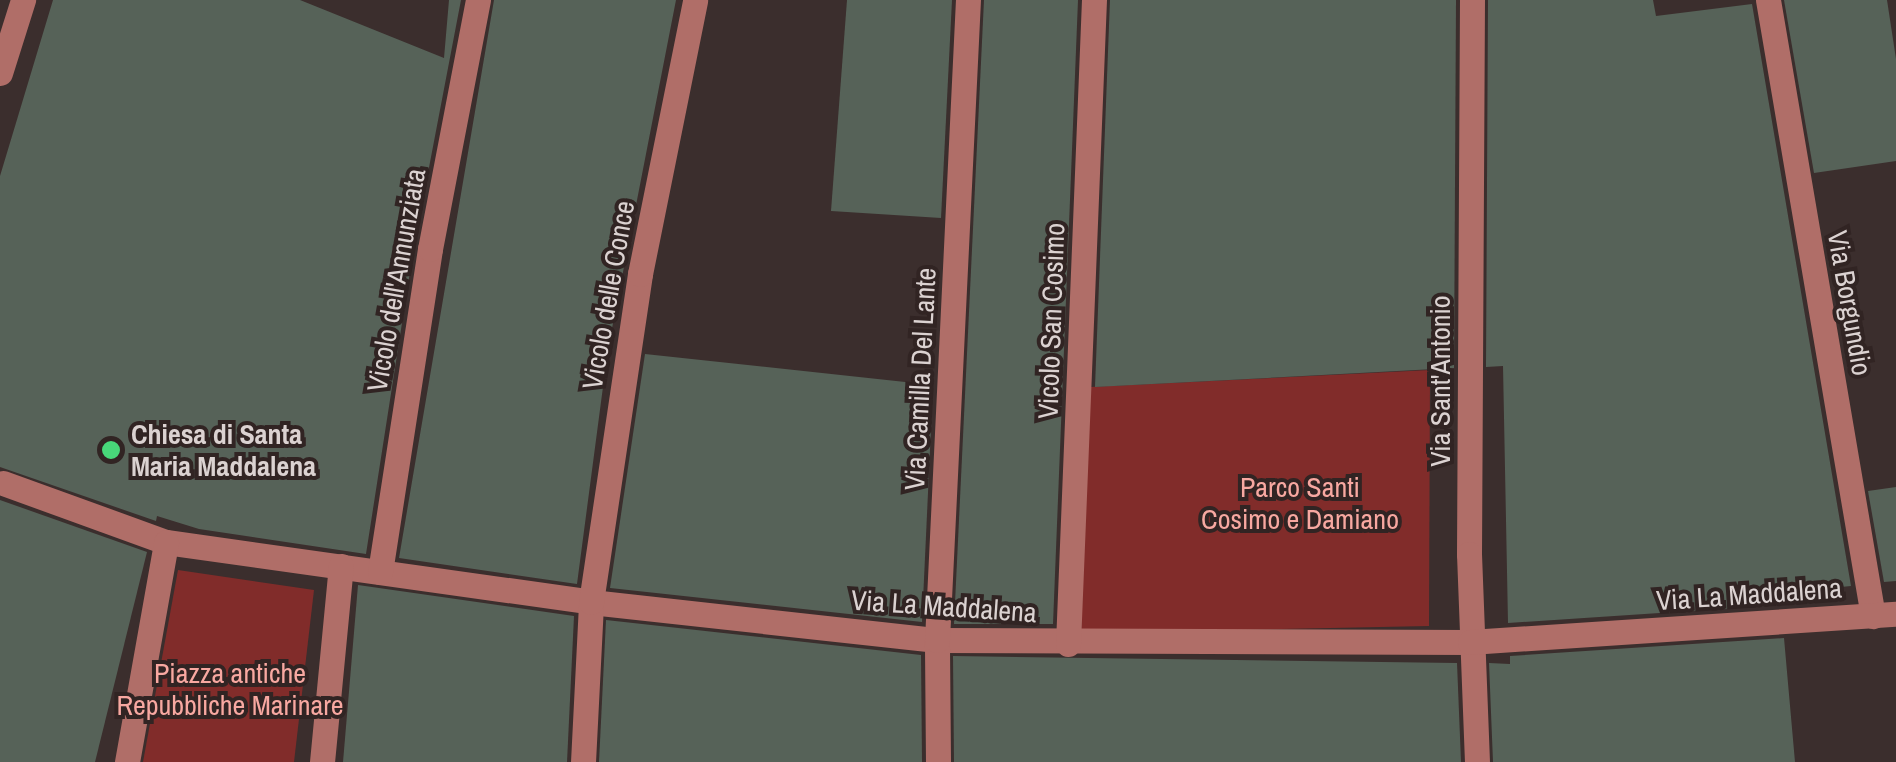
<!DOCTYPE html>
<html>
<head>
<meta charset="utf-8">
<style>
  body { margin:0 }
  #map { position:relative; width:1896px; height:762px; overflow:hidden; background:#3b2e2d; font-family:"Archivo Narrow",sans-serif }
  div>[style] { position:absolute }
  .green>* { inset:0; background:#812c2a }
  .building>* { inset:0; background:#566258 }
  .minor>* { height:25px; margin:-12.5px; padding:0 12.5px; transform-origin:12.5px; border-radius:12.5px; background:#b06e68 }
  .dots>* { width:28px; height:28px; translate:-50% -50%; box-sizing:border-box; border:5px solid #312423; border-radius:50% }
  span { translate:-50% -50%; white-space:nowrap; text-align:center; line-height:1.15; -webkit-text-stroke:8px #312423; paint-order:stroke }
  .street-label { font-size:28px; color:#dbd2d1 }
  .poi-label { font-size:28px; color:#dbd2d1; font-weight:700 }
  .left { translate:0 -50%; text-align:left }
  .park-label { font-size:28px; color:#f8a8a1 }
</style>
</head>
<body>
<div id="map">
  <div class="green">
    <div style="clip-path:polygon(1430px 370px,1429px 626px,1081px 633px,1090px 387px)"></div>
    <div style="clip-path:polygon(178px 570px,314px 590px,294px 762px,143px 762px)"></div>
  </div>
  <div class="building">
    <div style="clip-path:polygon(53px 0,300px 0,444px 58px,449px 0,461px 0,414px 246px,366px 554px,199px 529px,157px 516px,156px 521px,0 467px,0 176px)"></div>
    <div style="clip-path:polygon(494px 0,676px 0,608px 349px,577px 584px,399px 558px)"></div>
    <div style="clip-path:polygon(847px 0,952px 0,941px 218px,831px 211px)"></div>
    <div style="clip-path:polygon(984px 0,1078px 0,1053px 624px,954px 624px)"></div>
    <div style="clip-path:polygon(1110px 0,1456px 0,1454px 368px,1095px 387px)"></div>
    <div style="clip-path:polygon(1488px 0,1653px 0,1656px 16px,1752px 4px,1851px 586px,1780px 593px,1781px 605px,1508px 623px,1503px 366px,1486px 367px)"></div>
    <div style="clip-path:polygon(1784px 0,1887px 0,1896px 59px,1896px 161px,1814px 173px)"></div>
    <div style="clip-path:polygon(645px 354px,933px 385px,922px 622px,610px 588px)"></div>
    <div style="clip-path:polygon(1896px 487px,1896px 581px,1884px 582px,1868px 491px)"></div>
    <div style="clip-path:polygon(0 500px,147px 552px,95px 762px,0 762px)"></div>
    <div style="clip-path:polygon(358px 585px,574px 616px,567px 762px,343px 762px)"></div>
    <div style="clip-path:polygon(606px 620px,921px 655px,922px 762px,599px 762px)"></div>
    <div style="clip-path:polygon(1784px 638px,1795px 762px,1493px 762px,1489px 663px,1510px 664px,1510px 656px)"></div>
    <div style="clip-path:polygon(953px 656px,1457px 663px,1461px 762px,954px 762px)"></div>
  </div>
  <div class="minor">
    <div style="left:1472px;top:0;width:554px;rotate:90.31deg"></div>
    <div style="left:1469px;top:554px;width:208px;rotate:87.8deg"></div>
    <div style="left:1768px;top:0;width:625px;rotate:80.33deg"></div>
    <div style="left:0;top:73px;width:77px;rotate:-72.5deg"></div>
    <div style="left:3px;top:483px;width:173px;rotate:19.9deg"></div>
    <div style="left:166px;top:542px;width:429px;rotate:8deg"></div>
    <div style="left:591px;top:602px;width:348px;rotate:6.3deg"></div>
    <div style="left:937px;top:640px;width:533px;rotate:0.21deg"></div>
    <div style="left:1470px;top:642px;width:427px;rotate:-3.8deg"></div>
    <div style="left:380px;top:572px;width:327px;rotate:-81.2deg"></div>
    <div style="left:430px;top:249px;width:254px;rotate:-79.1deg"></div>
    <div style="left:1068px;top:644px;width:645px;rotate:-87.69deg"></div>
    <div style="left:127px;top:762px;width:223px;rotate:-79.9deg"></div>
    <div style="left:322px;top:762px;width:197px;rotate:-84.5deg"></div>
    <div style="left:583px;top:762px;width:160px;rotate:-87.1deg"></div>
    <div style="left:591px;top:602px;width:332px;rotate:-81.5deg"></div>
    <div style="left:640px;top:274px;width:279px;rotate:-78.6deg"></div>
    <div style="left:938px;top:762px;width:122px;rotate:-90.5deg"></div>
    <div style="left:937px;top:640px;width:641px;rotate:-87.23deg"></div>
  </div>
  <div class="dots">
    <div style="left:111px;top:450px;background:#48d779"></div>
  </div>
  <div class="street-label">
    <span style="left:396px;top:280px;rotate:-80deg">Vicolo dell'Annunziata</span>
    <span style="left:608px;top:295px;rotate:-80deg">Vicolo delle Conce</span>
    <span style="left:1850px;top:303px;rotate:80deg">Via Borgundio</span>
    <span style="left:1051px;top:321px;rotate:-88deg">Vicolo San Cosimo</span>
    <span style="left:920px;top:379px;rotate:-87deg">Via Camilla Del Lante</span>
    <span style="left:1440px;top:381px;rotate:-90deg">Via Sant'Antonio</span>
    <span style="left:1749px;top:594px;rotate:-4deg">Via La Maddalena</span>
    <span style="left:944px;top:606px;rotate:4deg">Via La Maddalena</span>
  </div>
  <div class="poi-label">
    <span class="left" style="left:131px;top:450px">Chiesa di Santa<br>Maria Maddalena</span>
  </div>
  <div class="park-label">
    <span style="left:1300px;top:503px">Parco Santi<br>Cosimo e Damiano</span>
    <span style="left:230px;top:689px">Piazza antiche<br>Repubbliche Marinare</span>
  </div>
</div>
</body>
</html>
